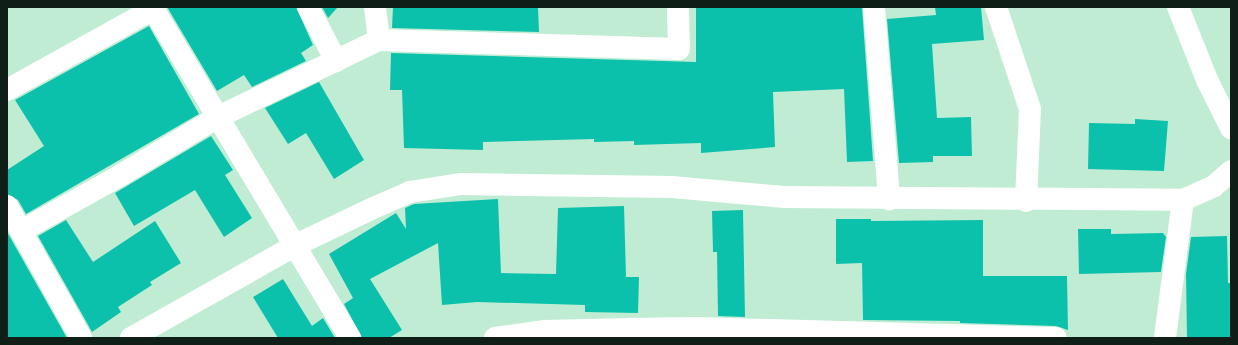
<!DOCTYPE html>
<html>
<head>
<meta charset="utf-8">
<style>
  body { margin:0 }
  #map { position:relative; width:1238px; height:345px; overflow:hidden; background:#c0ecd4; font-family:"PT Sans Narrow",sans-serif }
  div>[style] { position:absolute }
  .building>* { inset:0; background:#0bc1ab }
  .minor>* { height:22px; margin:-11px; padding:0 11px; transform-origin:11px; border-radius:11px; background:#fff }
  span { translate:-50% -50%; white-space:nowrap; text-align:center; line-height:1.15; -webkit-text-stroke:4px #cdf9e1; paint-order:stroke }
  .frame { position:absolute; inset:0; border:8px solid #0f1f17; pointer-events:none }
</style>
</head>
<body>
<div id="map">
  <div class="building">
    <div style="clip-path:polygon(167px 7px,296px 7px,313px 45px,301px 53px,306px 61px,252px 87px,244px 75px,217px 91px)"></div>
    <div style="clip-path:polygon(322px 7px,338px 7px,328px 18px)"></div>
    <div style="clip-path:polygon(393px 7px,538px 7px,539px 32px,392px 28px)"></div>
    <div style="clip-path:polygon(696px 7px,862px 7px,873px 161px,847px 162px,844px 89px,773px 92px,775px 147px,701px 153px,701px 143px,634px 145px,634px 141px,594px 142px,594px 139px,483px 142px,483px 150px,404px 148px,402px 90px,390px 90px,391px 53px,696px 62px)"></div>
    <div style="clip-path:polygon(935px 7px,981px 7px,984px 40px,932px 44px,937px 118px,971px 117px,972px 156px,933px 156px,933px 162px,899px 163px,887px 19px,936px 15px)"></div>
    <div style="clip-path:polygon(149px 26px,199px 114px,26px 214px,18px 200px,7px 194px,7px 170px,44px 146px,15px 100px)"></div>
    <div style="clip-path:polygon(319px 82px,364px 160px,334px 179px,306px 133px,288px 144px,265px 108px)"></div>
    <div style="clip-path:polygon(1135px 119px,1168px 121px,1164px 171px,1088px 169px,1089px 123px,1135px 124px)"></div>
    <div style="clip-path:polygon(211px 136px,233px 170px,225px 175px,252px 218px,224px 237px,195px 190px,134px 226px,115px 193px)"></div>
    <div style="clip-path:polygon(498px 199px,501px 273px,556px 274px,558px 208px,624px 206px,626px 277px,639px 277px,638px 313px,585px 312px,585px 305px,477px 302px,442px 305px,438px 243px,370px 279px,402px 330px,389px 338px,362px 338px,344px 304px,353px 298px,329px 254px,396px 213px,406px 229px,405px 208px,414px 204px)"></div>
    <div style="clip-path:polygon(743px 210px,745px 317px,718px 316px,717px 252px,713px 252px,712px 211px)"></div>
    <div style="clip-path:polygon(836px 219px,871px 219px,871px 221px,983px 220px,983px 276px,1067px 276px,1068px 330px,1056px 326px,960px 323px,960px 321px,863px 320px,862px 263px,836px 264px)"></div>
    <div style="clip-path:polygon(66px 220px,93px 262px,155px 221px,181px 263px,150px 282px,152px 285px,118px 307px,121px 312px,92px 332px,38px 236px)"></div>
    <div style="clip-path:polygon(1078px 229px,1111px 229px,1111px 234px,1163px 233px,1166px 237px,1161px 272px,1079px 274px)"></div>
    <div style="clip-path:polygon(7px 232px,10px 237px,67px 338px,7px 338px)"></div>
    <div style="clip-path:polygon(1227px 236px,1228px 283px,1231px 283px,1231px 338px,1187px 338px,1186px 274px,1191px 237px)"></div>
    <div style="clip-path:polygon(283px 279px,312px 326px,323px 318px,335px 338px,278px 338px,253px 297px)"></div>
  </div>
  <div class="minor">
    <div style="left:152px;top:7px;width:386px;rotate:59.1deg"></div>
    <div style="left:308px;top:7px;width:61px;rotate:62.6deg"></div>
    <div style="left:874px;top:7px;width:193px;rotate:85.5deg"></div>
    <div style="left:996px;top:7px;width:108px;rotate:71.6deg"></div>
    <div style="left:1030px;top:109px;width:92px;rotate:92.5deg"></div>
    <div style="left:1178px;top:7px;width:79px;rotate:68.3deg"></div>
    <div style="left:1207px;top:80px;width:54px;rotate:63.4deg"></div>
    <div style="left:379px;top:40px;width:300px;rotate:1.7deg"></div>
    <div style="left:679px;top:49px;width:42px;rotate:-91.4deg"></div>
    <div style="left:7px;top:90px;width:167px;rotate:-29deg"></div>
    <div style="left:7px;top:206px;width:151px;rotate:60.7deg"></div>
    <div style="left:21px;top:231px;width:115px;rotate:-29.2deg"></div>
    <div style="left:121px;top:175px;width:113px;rotate:-30.9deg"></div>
    <div style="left:218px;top:117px;width:178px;rotate:-25.6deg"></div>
    <div style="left:379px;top:40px;width:33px;rotate:-97deg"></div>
    <div style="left:131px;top:338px;width:189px;rotate:-29.4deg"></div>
    <div style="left:296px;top:245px;width:83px;rotate:-25.6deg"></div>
    <div style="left:371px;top:209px;width:43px;rotate:-23.6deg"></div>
    <div style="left:410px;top:192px;width:52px;rotate:-8.9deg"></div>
    <div style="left:461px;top:184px;width:211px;rotate:0.8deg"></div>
    <div style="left:672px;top:187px;width:113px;rotate:5.1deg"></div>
    <div style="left:785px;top:197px;width:398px;rotate:0.4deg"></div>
    <div style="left:1183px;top:200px;width:34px;rotate:-24deg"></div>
    <div style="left:1214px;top:186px;width:23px;rotate:-41deg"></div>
    <div style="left:495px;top:338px;width:49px;rotate:-8.1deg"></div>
    <div style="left:544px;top:331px;width:86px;rotate:-1.3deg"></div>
    <div style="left:634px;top:338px;width:10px;rotate:-114deg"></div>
    <div style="left:630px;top:329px;width:65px;rotate:-0.9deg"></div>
    <div style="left:695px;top:328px;width:361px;rotate:1.6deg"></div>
    <div style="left:1165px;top:338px;width:139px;rotate:-82.6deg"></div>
  </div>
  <div class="frame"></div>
</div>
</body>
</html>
